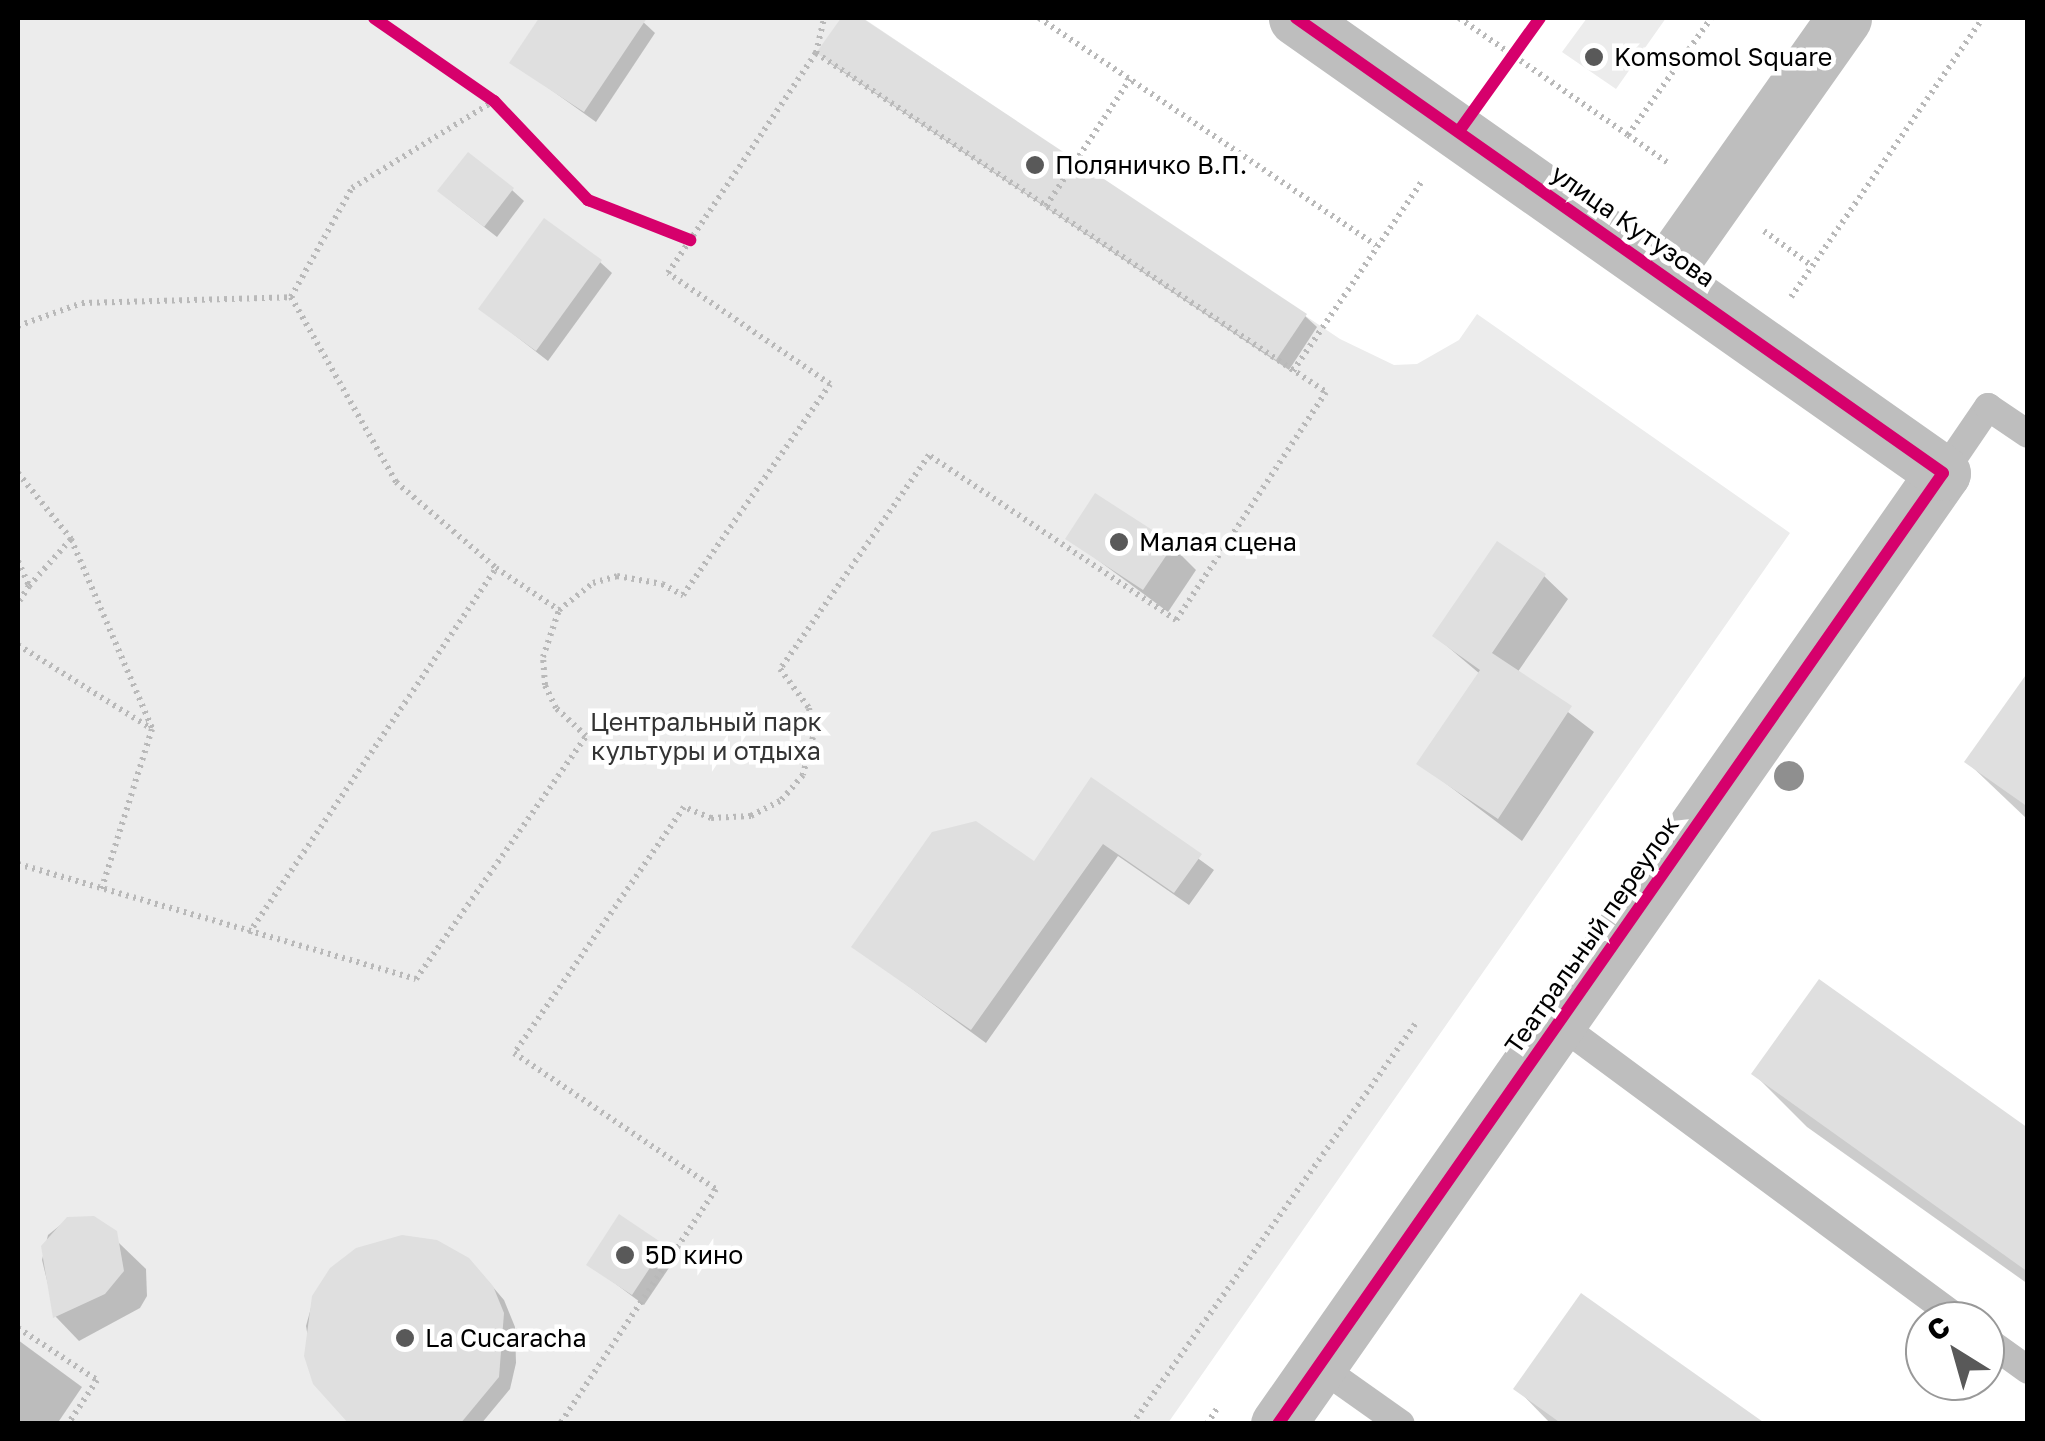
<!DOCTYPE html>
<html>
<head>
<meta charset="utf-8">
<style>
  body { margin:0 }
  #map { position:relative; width:2045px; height:1441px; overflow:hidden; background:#fff; font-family:"Golos Text",sans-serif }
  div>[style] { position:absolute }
  .green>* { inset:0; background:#ececec }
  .shadow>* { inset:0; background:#0003 }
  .building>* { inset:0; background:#dfdfdf }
  .path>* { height:6px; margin-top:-3px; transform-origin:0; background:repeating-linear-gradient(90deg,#b9b9b9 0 2.5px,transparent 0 7.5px) }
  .service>* { height:28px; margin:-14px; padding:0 14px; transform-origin:14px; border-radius:14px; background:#bebebe }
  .minor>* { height:55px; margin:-27.5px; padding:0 27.5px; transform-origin:27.5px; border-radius:27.5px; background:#bebebe }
  .cycleway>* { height:12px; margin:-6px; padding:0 6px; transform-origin:6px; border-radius:6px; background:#d6006c }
  .trees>* { width:30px; height:30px; margin:-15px; border-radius:50%; background:#8f8f8f }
  .dots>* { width:28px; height:28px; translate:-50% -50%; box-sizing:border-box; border:5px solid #fff; border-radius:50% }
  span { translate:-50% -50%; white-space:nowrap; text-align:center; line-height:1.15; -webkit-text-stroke:9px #fff; paint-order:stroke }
  .poi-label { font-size:25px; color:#000 }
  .left { translate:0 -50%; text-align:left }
  .street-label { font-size:25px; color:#000 }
  .park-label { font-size:25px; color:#333 }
  .frame { position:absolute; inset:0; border:20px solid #000; pointer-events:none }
  .north { position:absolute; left:1905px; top:1301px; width:100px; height:100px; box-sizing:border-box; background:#fff; border:2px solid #999; border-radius:50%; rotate:323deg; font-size:28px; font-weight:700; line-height:40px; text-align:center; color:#000 }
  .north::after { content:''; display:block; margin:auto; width:35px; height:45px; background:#595959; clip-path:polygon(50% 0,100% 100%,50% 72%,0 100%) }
</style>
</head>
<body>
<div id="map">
  <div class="green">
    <div style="clip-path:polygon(18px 18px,863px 18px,1340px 339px,1394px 365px,1417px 364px,1459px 340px,1477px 314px,1790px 533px,1168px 1423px,18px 1423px)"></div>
    <div style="clip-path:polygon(1587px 18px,1666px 18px,1616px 89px,1562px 52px)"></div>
  </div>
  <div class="shadow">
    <div style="clip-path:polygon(542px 18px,639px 18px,655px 33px,596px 122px,512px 62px)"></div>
    <div style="clip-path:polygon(844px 18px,858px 18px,1305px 316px,1317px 327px,1289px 370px,831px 64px,820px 53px)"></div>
    <div style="clip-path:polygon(512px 190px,524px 201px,497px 237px,452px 202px)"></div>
    <div style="clip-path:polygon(600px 262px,612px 273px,548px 361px,481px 309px)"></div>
    <div style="clip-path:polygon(1068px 538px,1172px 546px,1196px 570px,1168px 612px)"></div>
    <div style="clip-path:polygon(1544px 576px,1568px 599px,1517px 673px,1594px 732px,1522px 841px,1420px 764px,1480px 674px,1435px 636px)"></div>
    <div style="clip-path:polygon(2028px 676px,2028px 820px,1967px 762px)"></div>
    <div style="clip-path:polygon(1092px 781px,1214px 870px,1189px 905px,1118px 856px,986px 1043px,855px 947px,1035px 864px)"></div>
    <div style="clip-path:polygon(1754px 1074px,2028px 1131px,2028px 1284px,1807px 1127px)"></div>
    <div style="clip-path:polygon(93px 1218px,146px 1269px,147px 1296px,140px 1308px,79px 1341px,56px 1317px,42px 1260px,48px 1235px,68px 1219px)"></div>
    <div style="clip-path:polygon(663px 1247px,675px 1259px,644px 1305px,589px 1264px)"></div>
    <div style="clip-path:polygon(481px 1273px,504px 1300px,515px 1327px,516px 1363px,510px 1389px,481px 1424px,352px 1424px,316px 1383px,306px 1326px,314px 1297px)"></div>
    <div style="clip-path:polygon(18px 1340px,82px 1387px,57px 1424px,18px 1424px)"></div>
    <div style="clip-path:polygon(1516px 1388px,1762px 1424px,1551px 1424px)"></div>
  </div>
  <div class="building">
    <div style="clip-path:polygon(539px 18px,647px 18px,584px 112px,509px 63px)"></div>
    <div style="clip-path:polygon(841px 18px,862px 18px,1307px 314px,1276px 360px,816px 53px)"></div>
    <div style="clip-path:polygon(468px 152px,514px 188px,484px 227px,437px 191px)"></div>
    <div style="clip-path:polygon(544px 218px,602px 260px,536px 351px,478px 309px)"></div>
    <div style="clip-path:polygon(1095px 493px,1174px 544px,1143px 590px,1065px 539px)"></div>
    <div style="clip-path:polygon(1497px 541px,1546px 574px,1492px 653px,1572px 706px,1498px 819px,1416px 764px,1480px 670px,1432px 636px)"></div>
    <div style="clip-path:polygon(2028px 672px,2028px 807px,1964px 762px)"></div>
    <div style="clip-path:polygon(1091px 777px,1202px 854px,1174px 893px,1103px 844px,971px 1030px,851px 947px,932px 832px,976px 821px,1034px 861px)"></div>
    <div style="clip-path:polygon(1819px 979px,2028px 1128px,2028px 1272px,1751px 1074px)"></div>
    <div style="clip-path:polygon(619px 1214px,665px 1245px,632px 1295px,586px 1265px)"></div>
    <div style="clip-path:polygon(94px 1216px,117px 1231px,124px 1271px,105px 1294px,53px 1318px,41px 1246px,67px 1217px)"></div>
    <div style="clip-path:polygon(402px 1235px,437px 1240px,469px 1258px,493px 1286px,504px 1313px,499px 1377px,460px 1424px,349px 1424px,313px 1384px,304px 1356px,312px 1296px,330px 1268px,356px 1248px)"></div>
    <div style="clip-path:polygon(1581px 1293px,1766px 1424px,1562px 1424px,1513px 1389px)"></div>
  </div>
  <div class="path">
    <div style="left:374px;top:18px;width:146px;rotate:34.7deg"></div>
    <div style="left:494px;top:101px;width:137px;rotate:46.5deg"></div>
    <div style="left:588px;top:200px;width:110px;rotate:21.4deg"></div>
    <div style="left:1039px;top:18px;width:406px;rotate:34deg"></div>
    <div style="left:1459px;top:18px;width:206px;rotate:34.7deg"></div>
    <div style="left:1628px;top:135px;width:143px;rotate:-54.6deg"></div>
    <div style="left:816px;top:53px;width:36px;rotate:-77deg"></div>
    <div style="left:1490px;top:85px;width:84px;rotate:-53.3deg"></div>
    <div style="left:1628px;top:135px;width:49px;rotate:35deg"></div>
    <div style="left:1046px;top:206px;width:152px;rotate:-56.5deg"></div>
    <div style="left:1764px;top:231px;width:59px;rotate:36.1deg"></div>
    <div style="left:291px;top:297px;width:125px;rotate:-60.8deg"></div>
    <div style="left:352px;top:188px;width:167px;rotate:-31.5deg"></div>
    <div style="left:1791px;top:297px;width:339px;rotate:-55.5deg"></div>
    <div style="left:18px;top:326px;width:68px;rotate:-19.8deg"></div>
    <div style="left:82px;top:303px;width:209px;rotate:-1.6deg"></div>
    <div style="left:291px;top:297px;width:213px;rotate:60.4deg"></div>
    <div style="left:396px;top:482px;width:132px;rotate:40.7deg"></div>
    <div style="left:496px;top:568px;width:76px;rotate:33.7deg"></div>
    <div style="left:1293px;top:371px;width:230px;rotate:-55.8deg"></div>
    <div style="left:18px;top:473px;width:85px;rotate:51.2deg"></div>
    <div style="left:71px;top:539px;width:206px;rotate:66.8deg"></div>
    <div style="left:18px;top:561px;width:27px;rotate:66deg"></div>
    <div style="left:29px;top:586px;width:20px;rotate:123deg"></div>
    <div style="left:29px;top:586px;width:63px;rotate:-48.2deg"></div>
    <div style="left:18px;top:645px;width:158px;rotate:32.1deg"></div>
    <div style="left:152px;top:729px;width:170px;rotate:107.5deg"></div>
    <div style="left:18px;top:864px;width:414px;rotate:16.1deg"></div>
    <div style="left:416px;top:979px;width:297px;rotate:-55deg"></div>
    <div style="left:586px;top:736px;width:41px;rotate:-137deg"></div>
    <div style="left:556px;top:708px;width:25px;rotate:-116deg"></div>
    <div style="left:545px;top:685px;width:28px;rotate:-94deg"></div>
    <div style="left:543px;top:657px;width:50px;rotate:-71.2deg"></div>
    <div style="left:559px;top:610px;width:43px;rotate:-38.5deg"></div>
    <div style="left:593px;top:583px;width:25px;rotate:-16deg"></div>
    <div style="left:617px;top:576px;width:46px;rotate:10.1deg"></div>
    <div style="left:662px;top:584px;width:24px;rotate:28deg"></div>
    <div style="left:683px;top:595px;width:257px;rotate:-55.1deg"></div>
    <div style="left:830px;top:384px;width:196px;rotate:-145.6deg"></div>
    <div style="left:668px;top:273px;width:265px;rotate:-56.1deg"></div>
    <div style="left:816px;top:53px;width:612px;rotate:33.61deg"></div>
    <div style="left:1326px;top:392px;width:273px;rotate:123.3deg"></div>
    <div style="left:1176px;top:620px;width:297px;rotate:-146.3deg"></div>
    <div style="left:929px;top:455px;width:261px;rotate:124.8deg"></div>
    <div style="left:780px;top:669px;width:49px;rotate:53.4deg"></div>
    <div style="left:809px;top:708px;width:29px;rotate:82deg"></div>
    <div style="left:813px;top:737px;width:39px;rotate:105deg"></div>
    <div style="left:803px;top:775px;width:35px;rotate:131deg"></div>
    <div style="left:780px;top:801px;width:33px;rotate:153deg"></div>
    <div style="left:751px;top:816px;width:40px;rotate:177.1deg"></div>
    <div style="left:711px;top:818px;width:29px;rotate:-158deg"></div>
    <div style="left:684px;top:807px;width:299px;rotate:124.6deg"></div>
    <div style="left:514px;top:1053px;width:244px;rotate:34deg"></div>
    <div style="left:716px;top:1189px;width:282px;rotate:123.6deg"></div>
    <div style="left:249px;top:933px;width:441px;rotate:-55.9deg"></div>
    <div style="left:18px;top:1328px;width:95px;rotate:33.4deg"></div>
    <div style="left:97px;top:1380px;width:53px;rotate:123.4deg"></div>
    <div style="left:1132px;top:1424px;width:491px;rotate:-54.7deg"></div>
    <div style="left:1207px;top:1424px;width:20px;rotate:-57deg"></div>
  </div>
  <div class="service">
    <div style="left:1943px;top:473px;width:80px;rotate:-55.7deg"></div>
    <div style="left:1988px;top:407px;width:48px;rotate:34deg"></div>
    <div style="left:1558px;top:1023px;width:501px;rotate:36.48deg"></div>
    <div style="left:1985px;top:1339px;width:53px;rotate:35.8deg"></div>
    <div style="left:1319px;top:1366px;width:100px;rotate:35.3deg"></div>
  </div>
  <div class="minor">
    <div style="left:1663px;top:275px;width:314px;rotate:-54.8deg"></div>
    <div style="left:1278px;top:1424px;width:1160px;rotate:-55.04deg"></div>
    <div style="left:1943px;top:473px;width:791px;rotate:-144.88deg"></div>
  </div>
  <div class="cycleway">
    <div style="left:374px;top:18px;width:146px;rotate:34.7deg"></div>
    <div style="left:494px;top:101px;width:137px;rotate:46.5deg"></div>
    <div style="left:588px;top:200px;width:110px;rotate:21.4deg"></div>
    <div style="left:1459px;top:131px;width:139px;rotate:-54.4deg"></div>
    <div style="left:1278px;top:1424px;width:1160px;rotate:-55.04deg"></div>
    <div style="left:1943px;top:473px;width:791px;rotate:-144.88deg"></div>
  </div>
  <div class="trees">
    <div style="left:1789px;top:776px"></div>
  </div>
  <div class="dots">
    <div style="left:1594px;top:57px;background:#595959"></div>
    <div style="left:1035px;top:165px;background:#595959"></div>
    <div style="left:1119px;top:542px;background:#595959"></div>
    <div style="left:625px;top:1255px;background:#595959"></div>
    <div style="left:405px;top:1338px;background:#595959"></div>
  </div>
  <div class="poi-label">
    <span class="left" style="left:1614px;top:57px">Komsomol Square</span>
    <span class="left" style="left:1055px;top:165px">Поляничко В.П.</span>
    <span class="left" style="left:1139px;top:542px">Малая сцена</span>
    <span class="left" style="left:645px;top:1255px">5D кино</span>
    <span class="left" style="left:425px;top:1338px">La Cucaracha</span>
  </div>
  <div class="street-label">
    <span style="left:1633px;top:226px;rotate:35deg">улица Кутузова</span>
    <span style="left:1592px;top:935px;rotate:-55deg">Театральный переулок</span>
  </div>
  <div class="park-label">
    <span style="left:706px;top:737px">Центральный парк<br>культуры и отдыха</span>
  </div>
  <div class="frame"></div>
  <div class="north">С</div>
</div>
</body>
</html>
